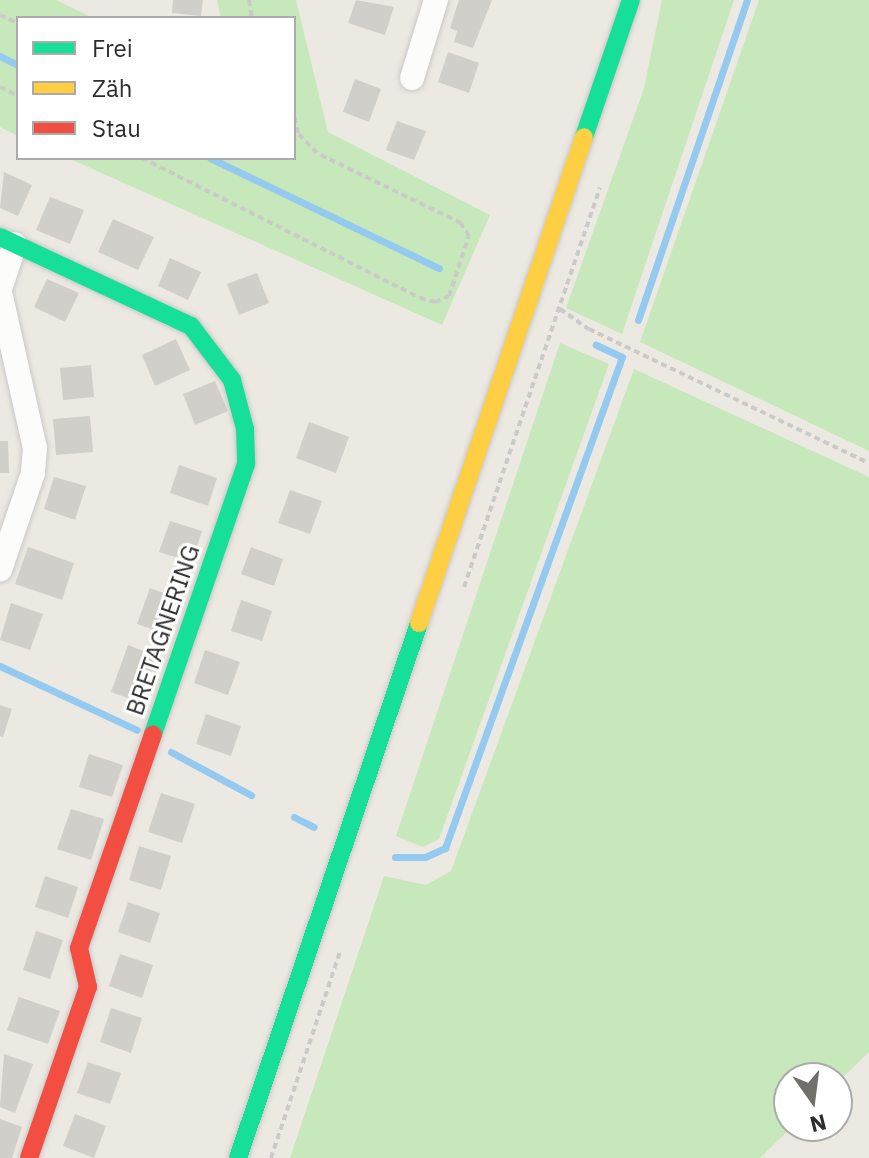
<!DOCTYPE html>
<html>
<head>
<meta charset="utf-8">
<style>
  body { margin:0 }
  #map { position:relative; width:869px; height:1158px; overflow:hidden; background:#ece9e2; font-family:"IBM Plex Sans",sans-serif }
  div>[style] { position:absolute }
  .green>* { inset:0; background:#c7e8ba }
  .stream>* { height:7px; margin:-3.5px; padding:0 3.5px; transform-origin:3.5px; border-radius:3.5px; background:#94caf0 }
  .building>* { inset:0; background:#d1cfc9 }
  .path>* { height:4px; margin-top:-2px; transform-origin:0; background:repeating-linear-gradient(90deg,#cacac9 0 6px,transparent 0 10px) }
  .roads { filter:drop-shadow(0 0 2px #c9c8c7) drop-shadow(0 0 2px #c9c8c7) }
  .street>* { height:24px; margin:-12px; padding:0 12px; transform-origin:12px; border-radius:12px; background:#fcfcfb }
  .fast>* { height:18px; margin:-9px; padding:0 9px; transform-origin:9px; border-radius:9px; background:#16e098 }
  .slow>* { height:18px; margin:-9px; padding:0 9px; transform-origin:9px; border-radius:9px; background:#ffcf43 }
  .jam>* { height:18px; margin:-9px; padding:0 9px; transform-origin:9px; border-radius:9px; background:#f24e42 }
  span { translate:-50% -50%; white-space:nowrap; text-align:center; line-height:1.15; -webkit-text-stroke:6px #fff; paint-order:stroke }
  .street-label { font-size:24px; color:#2d2d2d }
  .legend { position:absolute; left:16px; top:16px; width:280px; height:144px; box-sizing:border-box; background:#fff; border:2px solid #ababab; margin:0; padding:10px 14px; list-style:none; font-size:24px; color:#2d2d2d }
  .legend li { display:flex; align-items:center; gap:16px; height:40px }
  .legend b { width:40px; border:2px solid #ababab }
  .north { position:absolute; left:773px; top:1062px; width:80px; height:80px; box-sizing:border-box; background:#fff; border:2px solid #ababab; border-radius:50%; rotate:166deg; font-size:22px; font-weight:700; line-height:32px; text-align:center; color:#2d2d2d }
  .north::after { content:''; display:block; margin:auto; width:28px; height:36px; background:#706f6c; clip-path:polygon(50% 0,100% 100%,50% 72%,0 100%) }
</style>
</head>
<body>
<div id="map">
  <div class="green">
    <div style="clip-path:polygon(0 0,56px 0,93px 18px,18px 18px,18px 136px,0 127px)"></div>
    <div style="clip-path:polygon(217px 0,296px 0,328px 132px,490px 215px,442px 325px,68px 158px,294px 158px,294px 18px,221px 18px)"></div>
    <div style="clip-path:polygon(662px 0,734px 0,622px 334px,566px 308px,644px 88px)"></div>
    <div style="clip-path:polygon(759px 0,869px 0,869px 451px,640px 342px)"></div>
    <div style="clip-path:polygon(560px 343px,609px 364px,439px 839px,423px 847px,396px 836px)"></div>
    <div style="clip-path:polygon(634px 369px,869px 477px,869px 1052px,837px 1083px,837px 1078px,789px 1078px,789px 1126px,793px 1126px,760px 1158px,290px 1158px,384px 876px,426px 885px,451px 871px)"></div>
  </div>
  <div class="stream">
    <div style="left:0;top:56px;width:20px;rotate:27deg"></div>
    <div style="left:210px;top:158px;width:254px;rotate:25.7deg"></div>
    <div style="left:638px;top:320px;width:338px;rotate:-71.2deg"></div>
    <div style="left:0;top:666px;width:151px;rotate:25deg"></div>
    <div style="left:171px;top:752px;width:91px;rotate:28.3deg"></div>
    <div style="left:294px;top:817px;width:22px;rotate:27deg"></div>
    <div style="left:395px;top:857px;width:30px"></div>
    <div style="left:425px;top:857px;width:22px;rotate:-24deg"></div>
    <div style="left:445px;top:848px;width:522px;rotate:-70.18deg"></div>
    <div style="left:622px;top:357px;width:29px;rotate:-155deg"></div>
  </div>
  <div class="building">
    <div style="clip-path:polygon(173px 0,203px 0,201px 16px,172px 13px)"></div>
    <div style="clip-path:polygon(356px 0,394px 7px,385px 35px,348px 23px)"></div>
    <div style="clip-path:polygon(459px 0,492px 0,473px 48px,454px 42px,457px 31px,450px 28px)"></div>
    <div style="clip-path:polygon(448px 52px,479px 63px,469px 93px,438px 82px)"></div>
    <div style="clip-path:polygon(355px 79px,381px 89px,369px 122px,343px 112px)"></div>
    <div style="clip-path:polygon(397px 121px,426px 131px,414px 160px,386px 150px)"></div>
    <div style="clip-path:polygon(4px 172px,32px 185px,18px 216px,0 208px)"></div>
    <div style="clip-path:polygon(50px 197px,84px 210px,70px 244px,36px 230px)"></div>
    <div style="clip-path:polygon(113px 219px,154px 237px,138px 270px,98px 252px)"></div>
    <div style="clip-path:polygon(170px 258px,201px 272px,188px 300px,158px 286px)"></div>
    <div style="clip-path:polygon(257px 273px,269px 303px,239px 315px,227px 284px)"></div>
    <div style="clip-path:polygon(47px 279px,79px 293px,65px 322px,34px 307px)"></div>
    <div style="clip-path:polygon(176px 339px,190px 370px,155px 386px,142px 355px)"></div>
    <div style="clip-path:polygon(91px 365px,94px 397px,63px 400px,60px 368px)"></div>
    <div style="clip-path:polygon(215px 381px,228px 411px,195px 425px,183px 394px)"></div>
    <div style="clip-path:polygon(90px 416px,93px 452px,56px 455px,53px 419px)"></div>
    <div style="clip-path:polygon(309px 422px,349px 437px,336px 473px,296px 458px)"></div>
    <div style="clip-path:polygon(0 441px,8px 441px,9px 473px,0 473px)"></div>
    <div style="clip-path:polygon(179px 465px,217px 478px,208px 506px,170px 493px)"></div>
    <div style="clip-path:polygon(54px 477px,86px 486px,75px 520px,44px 509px)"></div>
    <div style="clip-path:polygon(290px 490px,322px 501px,310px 534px,278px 523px)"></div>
    <div style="clip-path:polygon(170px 521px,202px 531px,192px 562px,159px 552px)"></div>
    <div style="clip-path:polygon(28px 547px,74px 563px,62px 600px,15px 584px)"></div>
    <div style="clip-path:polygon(251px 547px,283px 559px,274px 586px,241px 574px)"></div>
    <div style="clip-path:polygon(150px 588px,181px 599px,169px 635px,137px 624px)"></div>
    <div style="clip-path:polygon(241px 600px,272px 611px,262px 641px,231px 631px)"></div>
    <div style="clip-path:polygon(11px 603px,43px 614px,30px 650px,0 640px)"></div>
    <div style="clip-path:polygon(128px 645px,161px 658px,144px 704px,111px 692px)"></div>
    <div style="clip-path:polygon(205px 650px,240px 662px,228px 695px,194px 683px)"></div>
    <div style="clip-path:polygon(0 705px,12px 709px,3px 737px,0 736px)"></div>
    <div style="clip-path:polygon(206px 714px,241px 726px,231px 756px,196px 744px)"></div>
    <div style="clip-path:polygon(89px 754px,123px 765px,112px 797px,79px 787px)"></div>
    <div style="clip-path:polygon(161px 793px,195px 804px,182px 843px,148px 832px)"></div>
    <div style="clip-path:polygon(71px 809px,104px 819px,91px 860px,57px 849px)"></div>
    <div style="clip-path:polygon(139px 846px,171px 856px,161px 890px,129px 880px)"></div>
    <div style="clip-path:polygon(45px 876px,78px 887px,68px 918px,35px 907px)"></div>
    <div style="clip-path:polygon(128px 902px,160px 913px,150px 943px,118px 932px)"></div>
    <div style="clip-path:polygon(36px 931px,63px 940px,50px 979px,23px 970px)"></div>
    <div style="clip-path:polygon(120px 954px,153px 965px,142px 998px,109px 986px)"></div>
    <div style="clip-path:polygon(19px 997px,60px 1011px,48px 1044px,7px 1030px)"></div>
    <div style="clip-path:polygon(111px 1008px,142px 1018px,131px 1053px,100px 1042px)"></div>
    <div style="clip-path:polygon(4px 1054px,33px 1064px,15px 1113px,0 1107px)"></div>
    <div style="clip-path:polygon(88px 1062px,121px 1073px,110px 1104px,77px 1093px)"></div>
    <div style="clip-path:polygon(75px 1114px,106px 1126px,94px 1158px,63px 1146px)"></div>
    <div style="clip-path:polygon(0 1119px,22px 1127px,12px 1158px,0 1158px)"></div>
  </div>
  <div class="path">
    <div style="left:249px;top:0;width:18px;rotate:81deg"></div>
    <div style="left:0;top:15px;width:20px;rotate:24deg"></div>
    <div style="left:0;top:87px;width:20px;rotate:27deg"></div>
    <div style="left:142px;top:158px;width:311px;rotate:26.7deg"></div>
    <div style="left:420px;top:298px;width:16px;rotate:15deg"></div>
    <div style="left:435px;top:302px;width:15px;rotate:-23deg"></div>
    <div style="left:449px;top:296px;width:63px;rotate:-71.6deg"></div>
    <div style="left:469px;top:236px;width:15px;rotate:-122deg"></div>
    <div style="left:461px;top:223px;width:160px;rotate:-154.1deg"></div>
    <div style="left:317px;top:153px;width:28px;rotate:-134deg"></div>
    <div style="left:298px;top:133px;width:18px;rotate:-103deg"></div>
    <div style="left:560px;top:309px;width:35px;rotate:35deg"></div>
    <div style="left:589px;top:329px;width:310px;rotate:25.6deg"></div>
    <div style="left:464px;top:587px;width:422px;rotate:-71.2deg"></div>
    <div style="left:271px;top:1158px;width:217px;rotate:-71.5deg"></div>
  </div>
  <div class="roads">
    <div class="street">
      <div style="left:412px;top:78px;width:82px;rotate:-72.9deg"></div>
      <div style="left:0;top:289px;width:47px;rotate:-71.6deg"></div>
      <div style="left:0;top:292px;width:160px;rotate:77.4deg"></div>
      <div style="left:35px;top:448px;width:25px;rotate:95deg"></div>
      <div style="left:33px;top:473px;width:102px;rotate:108.8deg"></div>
    </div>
    <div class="fast">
      <div style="left:584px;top:137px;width:145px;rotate:-71.1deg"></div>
      <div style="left:0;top:237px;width:211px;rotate:25deg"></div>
      <div style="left:191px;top:326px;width:68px;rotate:52.8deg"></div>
      <div style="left:232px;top:380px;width:51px;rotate:75.1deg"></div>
      <div style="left:245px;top:429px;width:35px;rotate:88deg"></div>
      <div style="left:246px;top:464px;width:286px;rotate:109deg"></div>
      <div style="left:238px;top:1158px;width:565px;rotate:-71.31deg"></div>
    </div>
    <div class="slow">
      <div style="left:419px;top:623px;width:513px;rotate:-71.25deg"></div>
    </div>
    <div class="jam">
      <div style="left:29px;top:1158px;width:181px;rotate:-71deg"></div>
      <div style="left:88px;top:987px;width:40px;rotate:-103deg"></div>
      <div style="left:79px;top:948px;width:226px;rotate:-70.9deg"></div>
    </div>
  </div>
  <div class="street-label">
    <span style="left:163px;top:630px;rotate:-71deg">BRETAGNERING</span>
  </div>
  <ul class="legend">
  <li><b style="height:10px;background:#16e098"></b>Frei</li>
  <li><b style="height:10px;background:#ffcf43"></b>Zäh</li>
  <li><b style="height:10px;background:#f24e42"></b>Stau</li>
  </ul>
  <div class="north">N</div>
</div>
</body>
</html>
